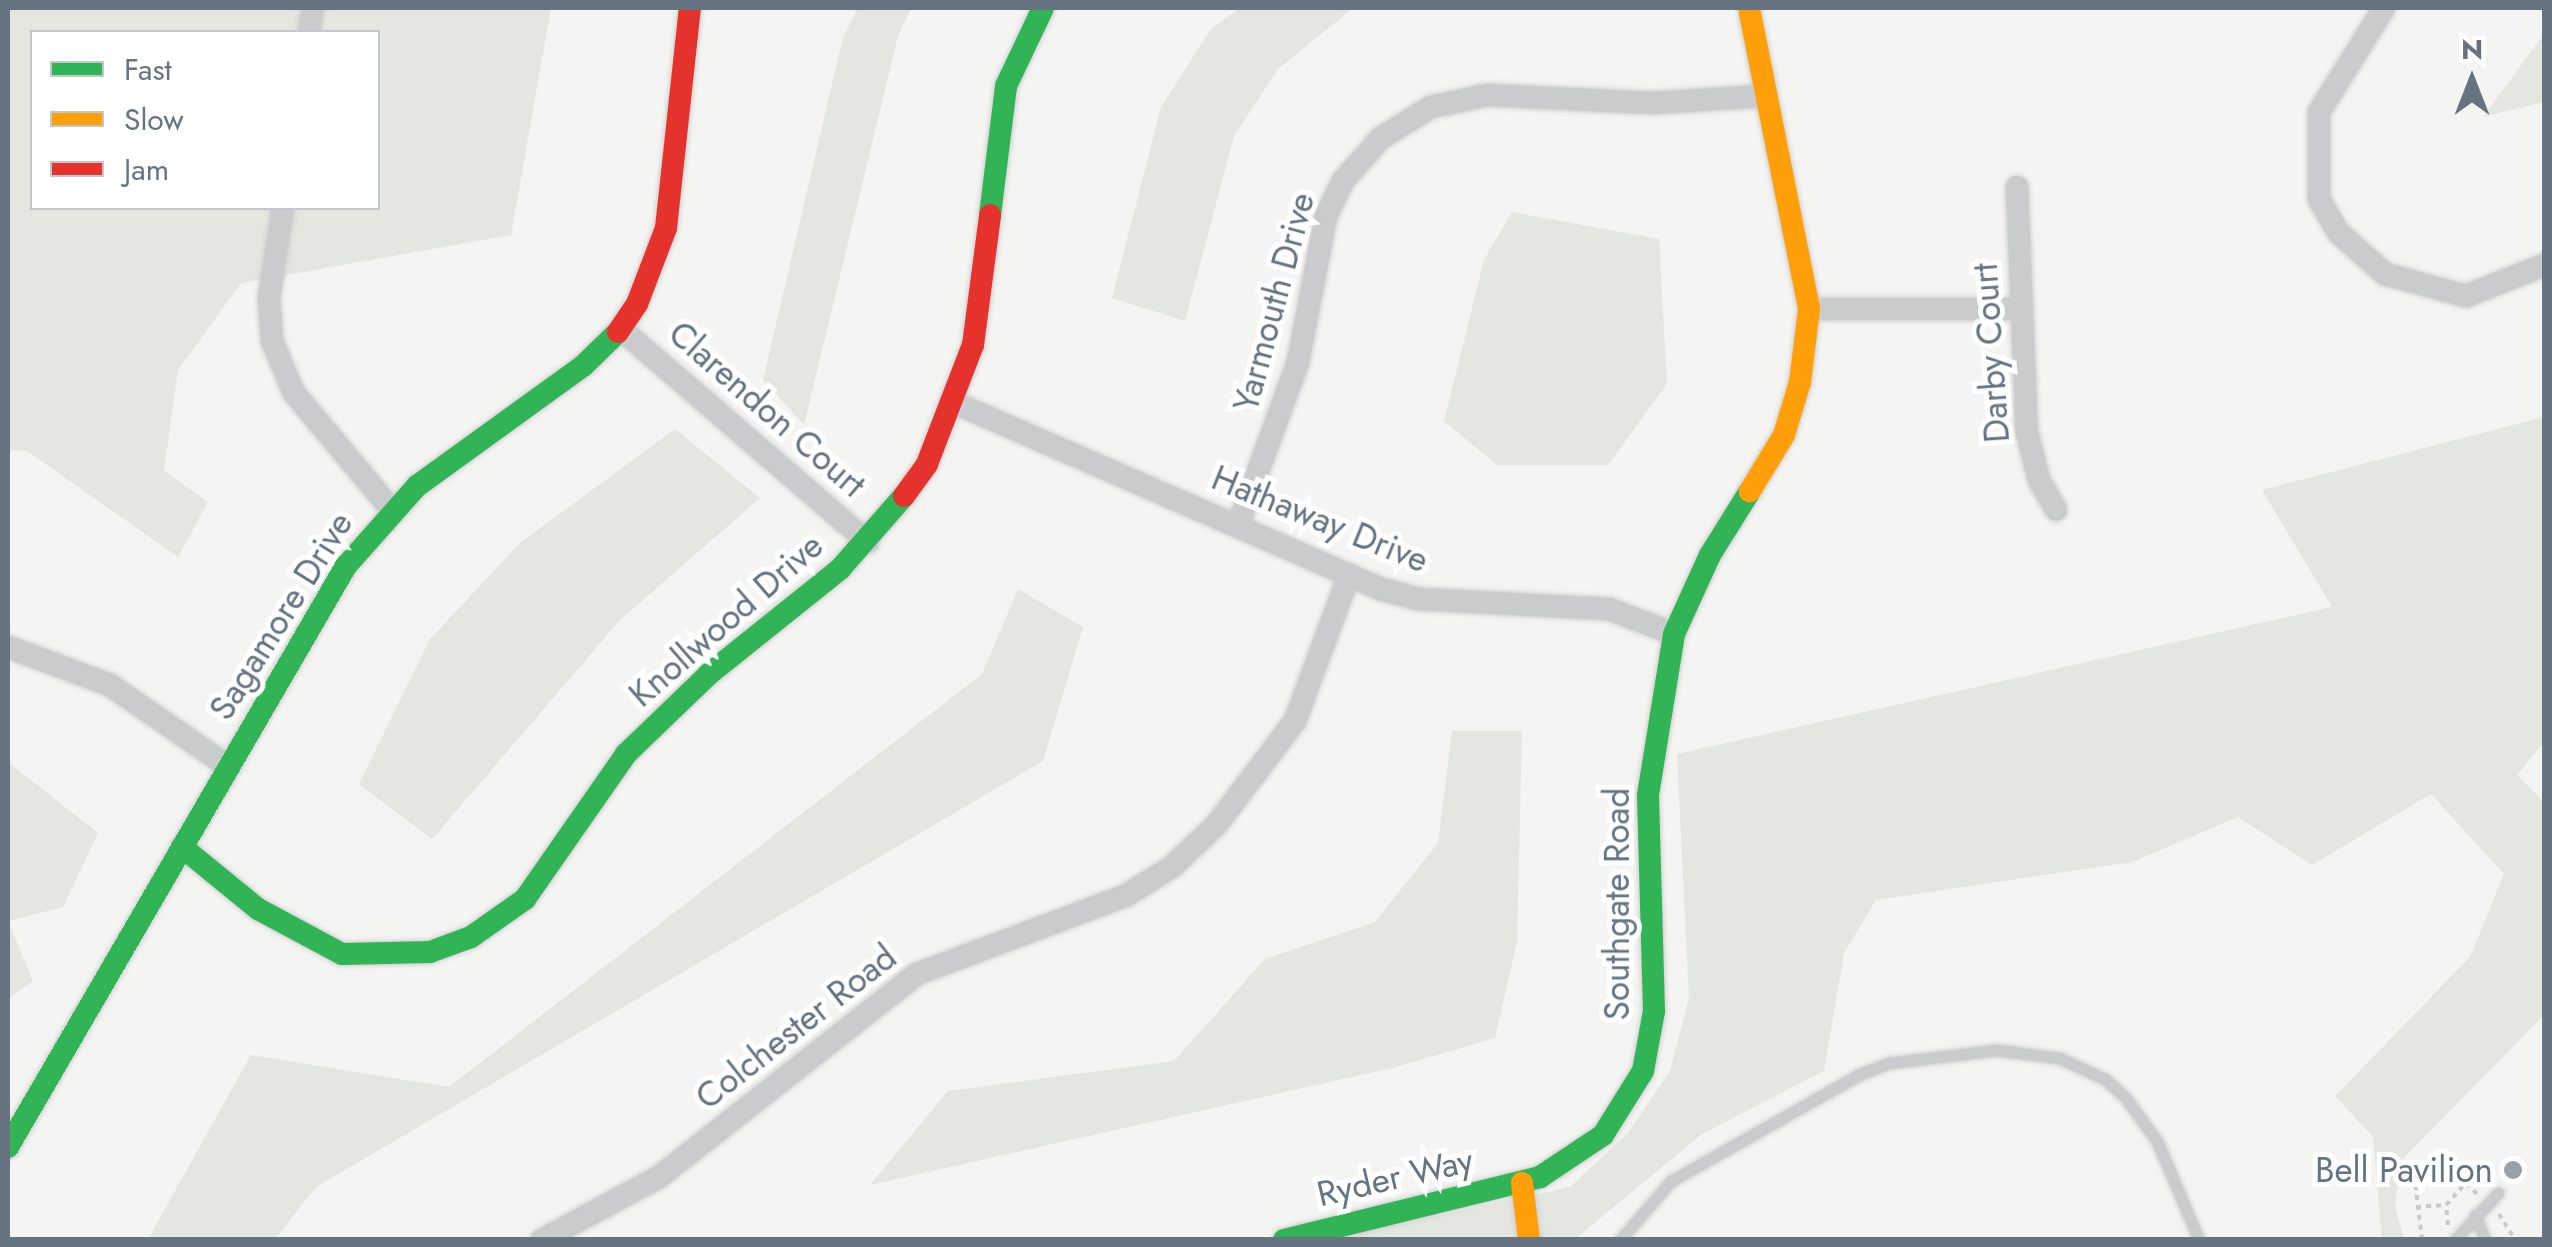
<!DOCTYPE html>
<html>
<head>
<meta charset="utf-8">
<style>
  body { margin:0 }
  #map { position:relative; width:2552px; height:1247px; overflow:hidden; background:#f4f4f2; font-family:Jost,sans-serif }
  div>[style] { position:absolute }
  .green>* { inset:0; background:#e4e6e0 }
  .path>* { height:4px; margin-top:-2px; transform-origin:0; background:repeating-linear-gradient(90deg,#c8c9c8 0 5px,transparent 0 10px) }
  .roads { filter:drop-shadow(0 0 2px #d0d0d0) drop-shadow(0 0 2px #d0d0d0) }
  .lane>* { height:11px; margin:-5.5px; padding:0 5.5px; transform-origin:5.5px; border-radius:5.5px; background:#cacbcc }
  .street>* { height:22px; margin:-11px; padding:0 11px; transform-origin:11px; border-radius:11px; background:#cacbcc }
  .fast>* { height:22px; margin:-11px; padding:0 11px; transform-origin:11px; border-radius:11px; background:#30b455 }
  .slow>* { height:22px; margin:-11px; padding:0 11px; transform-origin:11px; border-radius:11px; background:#ff9f0a }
  .jam>* { height:22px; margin:-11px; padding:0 11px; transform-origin:11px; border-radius:11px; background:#e5322d }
  .dots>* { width:28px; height:28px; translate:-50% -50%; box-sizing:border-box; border:5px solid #fff; border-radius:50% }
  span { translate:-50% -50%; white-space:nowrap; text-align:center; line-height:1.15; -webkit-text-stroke:10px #fff; paint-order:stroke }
  .street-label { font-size:35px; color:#657480 }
  .poi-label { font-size:35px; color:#657480 }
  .right { translate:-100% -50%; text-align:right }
  .frame { position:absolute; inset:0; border:10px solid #657480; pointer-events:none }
  .legend { position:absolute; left:30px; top:30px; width:350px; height:180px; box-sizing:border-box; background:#fff; border:2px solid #c1c7cc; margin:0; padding:12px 18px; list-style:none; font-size:30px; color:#657480 }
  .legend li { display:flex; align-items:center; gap:20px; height:50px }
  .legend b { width:50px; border:2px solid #c1c7cc }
  .north { position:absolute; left:2422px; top:30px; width:100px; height:100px; -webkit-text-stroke:8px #fff; paint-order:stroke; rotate:0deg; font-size:28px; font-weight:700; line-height:40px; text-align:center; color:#657480 }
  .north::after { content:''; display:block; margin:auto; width:35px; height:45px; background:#657480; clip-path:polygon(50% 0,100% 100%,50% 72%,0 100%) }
</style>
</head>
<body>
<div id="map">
  <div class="green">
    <div style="clip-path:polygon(evenodd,8px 8px,551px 8px,511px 235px,241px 283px,178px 370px,164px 471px,208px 502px,178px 557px,27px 451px,8px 450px,8px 8px,32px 32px,378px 32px,378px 208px,32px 208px,32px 32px)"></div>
    <div style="clip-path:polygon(858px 8px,911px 8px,898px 36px,804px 425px,763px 380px,843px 37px)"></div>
    <div style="clip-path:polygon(1240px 8px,1353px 8px,1278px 69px,1234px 136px,1185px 321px,1112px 298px,1161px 107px,1211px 29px)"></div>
    <div style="clip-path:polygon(2544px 34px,2544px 102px,2483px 117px)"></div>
    <div style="clip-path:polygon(1512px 212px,1659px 239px,1667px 384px,1608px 465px,1497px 465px,1444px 421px,1484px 260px)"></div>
    <div style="clip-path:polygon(2544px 417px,2544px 742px,2517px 775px,2544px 802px,2544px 1015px,2400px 1162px,2395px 1207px,2404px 1239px,2382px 1239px,2373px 1137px,2335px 1096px,2470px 957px,2504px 874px,2431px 794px,2312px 865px,2238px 817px,2132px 862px,1876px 900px,1844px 953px,1824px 1071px,1702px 1134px,1575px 1239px,1326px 1240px,1570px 1187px,1628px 1133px,1670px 1071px,1689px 998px,1677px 754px,2332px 607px,2262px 490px)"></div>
    <div style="clip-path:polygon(675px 429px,760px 498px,619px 621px,432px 839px,359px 784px,430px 639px,520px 543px)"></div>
    <div style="clip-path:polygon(1018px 589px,1083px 627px,1043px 761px,316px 1187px,275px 1239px,148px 1239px,251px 1055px,449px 1087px,982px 674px)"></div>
    <div style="clip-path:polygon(1452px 731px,1522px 731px,1517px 942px,1495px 1038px,1392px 1068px,870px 1185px,948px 1091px,1174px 1061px,1265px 959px,1375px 922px,1438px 843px)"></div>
    <div style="clip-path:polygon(8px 762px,98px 833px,63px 907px,8px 921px,33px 981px,8px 999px)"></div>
  </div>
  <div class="path">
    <div style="left:2413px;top:1165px;width:75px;rotate:83.1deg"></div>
    <div style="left:2416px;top:1207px;width:30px;rotate:-4deg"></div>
    <div style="left:2499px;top:1214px;width:31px;rotate:58deg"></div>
    <div style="left:2448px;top:1225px;width:20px;rotate:-96deg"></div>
    <div style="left:2446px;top:1205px;width:30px;rotate:-48deg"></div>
    <div style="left:2466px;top:1183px;width:17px;rotate:45deg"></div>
  </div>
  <div class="roads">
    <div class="lane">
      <div style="left:2475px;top:1215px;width:27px;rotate:68deg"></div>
      <div style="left:1620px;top:1240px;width:78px;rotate:-49.2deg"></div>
      <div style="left:1671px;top:1181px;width:217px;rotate:-29.5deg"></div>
      <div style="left:1860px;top:1074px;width:31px;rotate:-21deg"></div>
      <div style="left:1889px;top:1063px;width:109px;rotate:-6.9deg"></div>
      <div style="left:1997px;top:1050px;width:63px;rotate:7.4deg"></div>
      <div style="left:2059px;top:1058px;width:51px;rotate:24.5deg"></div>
      <div style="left:2105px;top:1079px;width:27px;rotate:42deg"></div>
      <div style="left:2125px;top:1097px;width:54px;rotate:54deg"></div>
      <div style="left:2157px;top:1141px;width:108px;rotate:67deg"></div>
      <div style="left:2455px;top:1240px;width:64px;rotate:-47.5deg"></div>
    </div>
    <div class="street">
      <div style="left:2384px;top:8px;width:123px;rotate:122deg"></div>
      <div style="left:2319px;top:112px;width:87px;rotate:90deg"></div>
      <div style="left:2319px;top:199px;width:39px;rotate:60deg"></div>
      <div style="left:2339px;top:233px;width:62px;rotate:41.7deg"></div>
      <div style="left:2385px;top:274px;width:84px;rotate:15.2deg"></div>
      <div style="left:2466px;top:296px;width:84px;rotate:-21.7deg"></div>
      <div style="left:309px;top:32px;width:24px;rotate:-81deg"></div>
      <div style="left:2017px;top:187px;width:245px;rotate:87.7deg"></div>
      <div style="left:2027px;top:432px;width:49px;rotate:76deg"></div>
      <div style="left:2039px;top:480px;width:34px;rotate:60deg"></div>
      <div style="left:283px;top:208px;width:91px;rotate:98.8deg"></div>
      <div style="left:269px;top:298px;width:43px;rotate:86deg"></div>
      <div style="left:272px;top:341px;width:56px;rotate:67.1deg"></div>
      <div style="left:294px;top:393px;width:151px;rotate:50.1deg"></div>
      <div style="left:1809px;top:309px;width:210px"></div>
      <div style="left:621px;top:329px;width:326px;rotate:40.8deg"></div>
      <div style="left:955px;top:403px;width:465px;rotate:23.6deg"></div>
      <div style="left:1381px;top:589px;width:38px;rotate:15deg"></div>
      <div style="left:1418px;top:599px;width:191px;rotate:3deg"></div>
      <div style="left:1609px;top:609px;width:70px;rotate:21deg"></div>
      <div style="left:1238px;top:526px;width:175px;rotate:-69.9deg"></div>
      <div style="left:1298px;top:362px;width:149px;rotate:-79.1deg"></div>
      <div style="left:1326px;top:216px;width:39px;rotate:-64deg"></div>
      <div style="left:1343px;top:181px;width:57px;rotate:-48.5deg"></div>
      <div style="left:1381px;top:138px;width:59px;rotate:-31.8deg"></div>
      <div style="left:1431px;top:107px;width:57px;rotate:-12.1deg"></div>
      <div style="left:1487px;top:95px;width:166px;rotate:2.8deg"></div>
      <div style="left:1653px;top:103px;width:111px;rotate:-3.6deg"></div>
      <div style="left:8px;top:647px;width:109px;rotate:20.4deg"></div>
      <div style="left:110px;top:685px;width:145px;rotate:34.6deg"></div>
      <div style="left:542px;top:1240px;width:133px;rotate:-28.3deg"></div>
      <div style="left:659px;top:1177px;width:328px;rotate:-38.2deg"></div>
      <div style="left:917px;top:974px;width:224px;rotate:-20.6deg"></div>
      <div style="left:1127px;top:895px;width:54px;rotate:-32.2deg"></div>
      <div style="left:1173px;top:866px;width:61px;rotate:-43.7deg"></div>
      <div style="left:1217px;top:824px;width:129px;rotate:-52.9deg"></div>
      <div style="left:1295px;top:721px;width:156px;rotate:-69.7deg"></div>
    </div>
    <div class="fast">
      <div style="left:990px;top:215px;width:130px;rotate:-82.9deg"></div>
      <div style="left:1006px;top:86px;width:86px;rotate:-64.6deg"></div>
      <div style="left:182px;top:847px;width:98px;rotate:39.2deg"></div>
      <div style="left:258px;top:909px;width:95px;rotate:28.2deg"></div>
      <div style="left:342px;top:954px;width:88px;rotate:-1.3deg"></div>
      <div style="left:430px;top:952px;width:44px;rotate:-20.1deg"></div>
      <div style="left:471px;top:937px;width:66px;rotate:-35.1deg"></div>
      <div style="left:525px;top:899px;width:177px;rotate:-55.1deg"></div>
      <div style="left:626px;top:754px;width:115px;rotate:-43.9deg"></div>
      <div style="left:709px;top:674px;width:168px;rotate:-38.7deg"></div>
      <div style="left:840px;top:569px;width:97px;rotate:-48.8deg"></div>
      <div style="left:8px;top:1147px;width:672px;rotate:-59.81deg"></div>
      <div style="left:346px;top:566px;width:107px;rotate:-48.4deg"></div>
      <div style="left:417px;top:486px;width:205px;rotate:-35.9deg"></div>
      <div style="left:583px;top:366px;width:49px;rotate:-44.2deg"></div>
      <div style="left:1284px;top:1240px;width:264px;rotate:-13.8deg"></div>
      <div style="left:1540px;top:1177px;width:76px;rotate:-33.7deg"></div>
      <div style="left:1603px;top:1135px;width:75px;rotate:-58deg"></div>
      <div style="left:1643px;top:1071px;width:61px;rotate:-79.6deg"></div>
      <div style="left:1654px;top:1011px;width:216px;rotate:-91.6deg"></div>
      <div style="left:1648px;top:795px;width:163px;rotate:-80.8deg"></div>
      <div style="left:1674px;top:634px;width:87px;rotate:-65.5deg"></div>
      <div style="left:1710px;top:555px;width:75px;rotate:-58deg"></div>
    </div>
    <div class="slow">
      <div style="left:1749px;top:8px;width:307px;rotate:78.7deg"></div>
      <div style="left:1809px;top:309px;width:74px;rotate:97deg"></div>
      <div style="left:1800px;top:382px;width:55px;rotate:106.8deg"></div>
      <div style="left:1784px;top:435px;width:66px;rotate:121.3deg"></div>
      <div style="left:1522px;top:1183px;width:57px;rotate:83deg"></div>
    </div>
    <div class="jam">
      <div style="left:618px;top:332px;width:34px;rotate:-56deg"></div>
      <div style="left:637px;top:304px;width:81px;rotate:-69.1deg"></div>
      <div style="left:666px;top:228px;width:221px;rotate:-83.8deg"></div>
      <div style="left:904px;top:496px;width:39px;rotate:-54deg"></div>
      <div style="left:927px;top:464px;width:128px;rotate:-68.9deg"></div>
      <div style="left:973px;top:345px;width:131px;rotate:-82.5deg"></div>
    </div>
  </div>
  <div class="dots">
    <div style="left:2513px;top:1170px;background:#97a1a8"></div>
  </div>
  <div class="street-label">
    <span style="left:1274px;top:302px;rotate:-75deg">Yarmouth Drive</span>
    <span style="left:1991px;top:353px;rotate:-94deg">Darby Court</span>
    <span style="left:767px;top:409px;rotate:41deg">Clarendon Court</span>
    <span style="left:1320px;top:519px;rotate:22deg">Hathaway Drive</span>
    <span style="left:281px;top:616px;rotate:-58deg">Sagamore Drive</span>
    <span style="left:726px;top:620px;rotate:-41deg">Knollwood Drive</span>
    <span style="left:1617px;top:904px;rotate:-90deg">Southgate Road</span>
    <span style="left:796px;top:1027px;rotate:-38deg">Colchester Road</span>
    <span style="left:1395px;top:1177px;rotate:-13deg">Ryder Way</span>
  </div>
  <div class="poi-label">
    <span class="right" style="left:2493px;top:1170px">Bell Pavilion</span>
  </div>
  <div class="frame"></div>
  <ul class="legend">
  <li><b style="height:12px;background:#30b455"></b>Fast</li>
  <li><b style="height:12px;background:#ff9f0a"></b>Slow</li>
  <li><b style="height:12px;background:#e5322d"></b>Jam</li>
  </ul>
  <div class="north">N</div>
</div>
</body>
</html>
